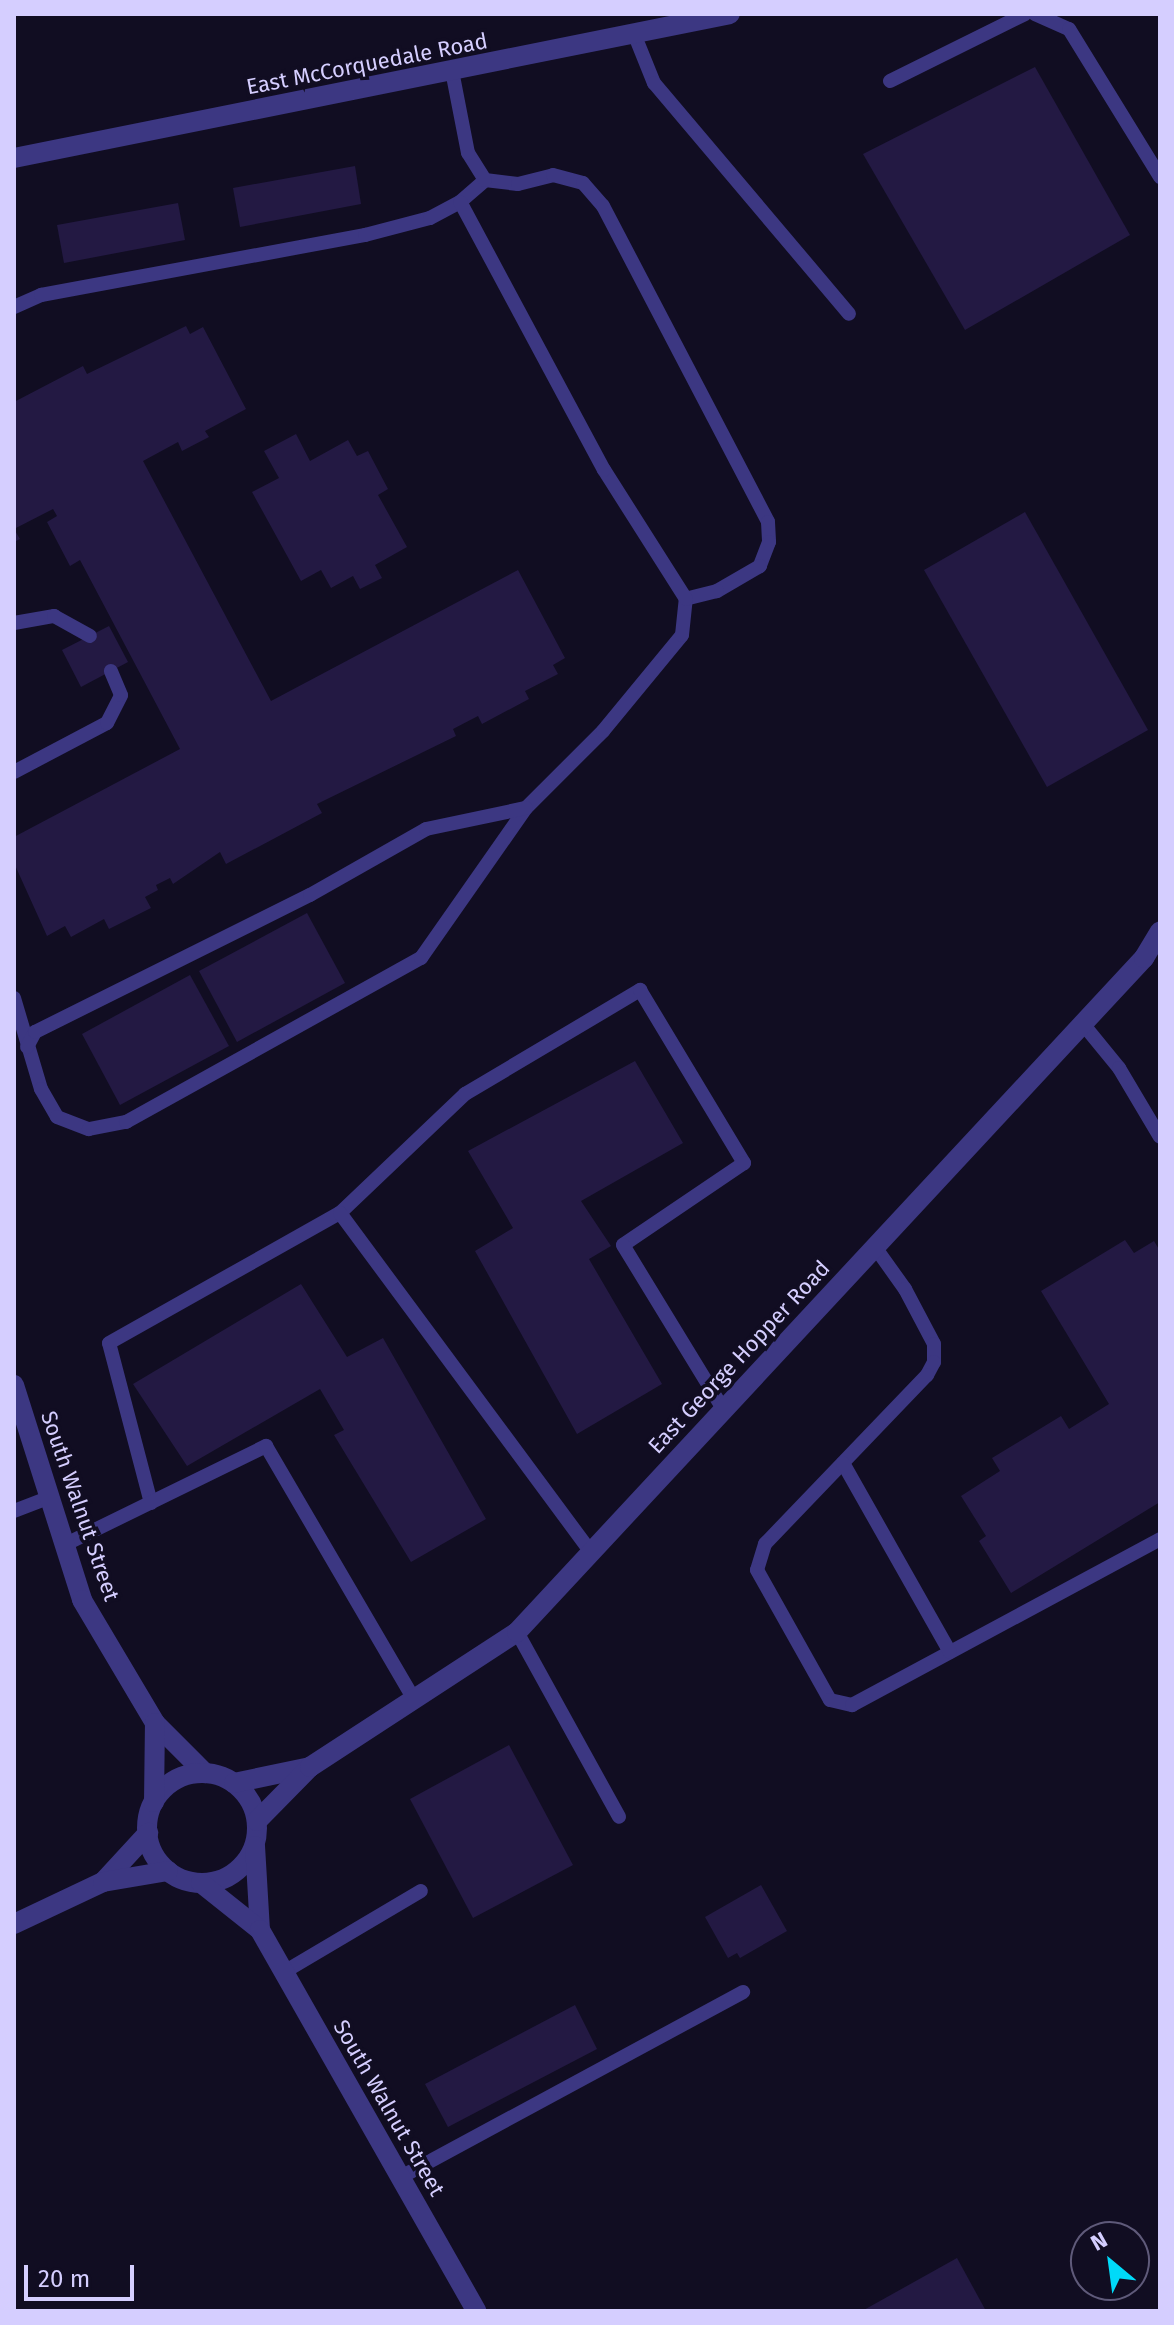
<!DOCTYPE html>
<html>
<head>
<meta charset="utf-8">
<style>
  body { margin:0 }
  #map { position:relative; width:1174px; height:2325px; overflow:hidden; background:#110d22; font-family:"Fira Sans",sans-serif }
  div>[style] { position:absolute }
  .building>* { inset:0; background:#231943 }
  .service>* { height:14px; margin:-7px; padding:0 7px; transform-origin:7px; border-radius:7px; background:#3c3782 }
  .minor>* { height:20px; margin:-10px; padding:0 10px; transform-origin:10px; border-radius:10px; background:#3c3782 }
  .minor>.ring { margin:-10px; padding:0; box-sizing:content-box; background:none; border:20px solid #3c3782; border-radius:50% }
  span { translate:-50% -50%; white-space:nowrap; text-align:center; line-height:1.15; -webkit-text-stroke:7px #110d22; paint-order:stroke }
  .street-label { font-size:22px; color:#d5ceff }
  .frame { position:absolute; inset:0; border:16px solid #d5ceff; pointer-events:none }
  .north { position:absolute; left:1070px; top:2221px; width:80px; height:80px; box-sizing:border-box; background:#110d22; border:2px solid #5f5a7a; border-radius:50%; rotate:331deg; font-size:22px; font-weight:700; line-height:32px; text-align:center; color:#d5ceff }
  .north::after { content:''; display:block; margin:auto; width:28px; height:36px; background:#00daf9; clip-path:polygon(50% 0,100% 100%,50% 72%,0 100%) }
  .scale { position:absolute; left:24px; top:2265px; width:110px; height:36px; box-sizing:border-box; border:4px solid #d5ceff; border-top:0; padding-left:10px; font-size:24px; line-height:28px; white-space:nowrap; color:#d5ceff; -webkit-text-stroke:6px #110d22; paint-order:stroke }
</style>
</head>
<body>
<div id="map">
  <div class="building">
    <div style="clip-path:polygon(1035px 67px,1130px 235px,965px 330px,863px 154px)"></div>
    <div style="clip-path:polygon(355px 166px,361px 204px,240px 227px,233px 188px)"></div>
    <div style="clip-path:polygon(178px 203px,185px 240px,64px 263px,57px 225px)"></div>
    <div style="clip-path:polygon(186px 326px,190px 334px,203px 327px,246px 409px,205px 431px,209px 437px,182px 451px,178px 442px,143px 461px,271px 701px,518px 570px,565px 658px,553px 665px,558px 674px,525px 691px,529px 699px,482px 724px,478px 716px,453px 729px,456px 736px,317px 804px,322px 813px,226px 864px,220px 852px,173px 884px,170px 878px,156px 885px,158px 890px,145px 897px,151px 908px,109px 929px,104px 919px,71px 937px,65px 926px,47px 936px,14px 863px,14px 837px,180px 749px,80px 560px,70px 566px,47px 522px,57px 516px,53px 509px,14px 529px,20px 539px,14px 542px,14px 402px,83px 366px,87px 374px)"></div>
    <div style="clip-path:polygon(296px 434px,310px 461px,348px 440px,357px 456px,368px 451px,388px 489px,378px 495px,407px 547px,375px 565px,382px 578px,360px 589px,353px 576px,331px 588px,321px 570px,301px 581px,252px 492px,279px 478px,264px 451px)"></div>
    <div style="clip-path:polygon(1025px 512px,1148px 730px,1047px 787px,924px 570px)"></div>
    <div style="clip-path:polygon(109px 626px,128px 662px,81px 687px,62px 650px)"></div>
    <div style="clip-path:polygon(307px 913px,345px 983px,237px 1042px,199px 971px)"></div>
    <div style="clip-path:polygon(190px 975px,229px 1046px,120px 1105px,82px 1034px)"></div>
    <div style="clip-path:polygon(635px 1061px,683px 1143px,581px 1201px,611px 1246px,589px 1259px,662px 1384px,577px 1434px,475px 1251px,513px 1228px,468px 1151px)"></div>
    <div style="clip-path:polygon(1125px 1240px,1134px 1253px,1154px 1241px,1160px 1251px,1160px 1502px,1011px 1593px,979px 1541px,986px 1536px,961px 1496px,1000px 1471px,992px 1458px,1061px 1416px,1069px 1429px,1109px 1404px,1041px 1291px)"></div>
    <div style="clip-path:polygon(301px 1284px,347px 1357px,383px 1338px,486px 1519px,411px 1562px,334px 1435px,344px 1430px,320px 1389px,187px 1466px,133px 1384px)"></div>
    <div style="clip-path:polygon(509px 1745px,573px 1865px,473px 1918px,410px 1799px)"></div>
    <div style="clip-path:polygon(761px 1885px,787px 1931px,740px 1958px,737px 1953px,728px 1958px,705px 1917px)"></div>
    <div style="clip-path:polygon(575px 2005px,597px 2049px,448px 2127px,425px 2084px)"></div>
    <div style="clip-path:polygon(957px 2258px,986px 2311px,862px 2311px)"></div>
  </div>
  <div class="service">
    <div style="left:1035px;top:14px;width:37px;rotate:24deg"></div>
    <div style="left:1069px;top:29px;width:174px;rotate:58.4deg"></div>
    <div style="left:635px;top:36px;width:51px;rotate:68deg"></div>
    <div style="left:654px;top:83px;width:302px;rotate:49.8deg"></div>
    <div style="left:890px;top:81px;width:151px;rotate:-26.4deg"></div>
    <div style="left:485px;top:180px;width:33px;rotate:7deg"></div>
    <div style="left:518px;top:184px;width:36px;rotate:-14deg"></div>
    <div style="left:553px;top:175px;width:31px;rotate:15deg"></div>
    <div style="left:583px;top:183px;width:30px;rotate:49deg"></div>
    <div style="left:603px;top:206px;width:356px;rotate:62.4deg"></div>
    <div style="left:768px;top:522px;width:20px;rotate:87deg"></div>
    <div style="left:769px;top:542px;width:26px;rotate:111deg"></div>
    <div style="left:760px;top:566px;width:50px;rotate:149.8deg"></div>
    <div style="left:717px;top:591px;width:32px;rotate:166deg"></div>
    <div style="left:14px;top:307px;width:30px;rotate:-24deg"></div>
    <div style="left:41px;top:295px;width:330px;rotate:-10.5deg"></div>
    <div style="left:365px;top:235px;width:67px;rotate:-14.7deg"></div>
    <div style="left:430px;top:218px;width:34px;rotate:-28deg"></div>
    <div style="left:460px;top:202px;width:33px;rotate:-41deg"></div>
    <div style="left:485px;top:180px;width:32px;rotate:-122deg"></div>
    <div style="left:468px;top:153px;width:84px;rotate:-101deg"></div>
    <div style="left:14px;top:623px;width:41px;rotate:-9.9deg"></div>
    <div style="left:54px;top:616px;width:41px;rotate:29.1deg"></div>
    <div style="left:14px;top:772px;width:105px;rotate:-27.8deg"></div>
    <div style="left:107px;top:723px;width:31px;rotate:-63deg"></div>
    <div style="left:121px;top:695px;width:26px;rotate:-113deg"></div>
    <div style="left:14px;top:998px;width:95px;rotate:73.5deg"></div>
    <div style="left:41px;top:1089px;width:32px;rotate:60deg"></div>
    <div style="left:57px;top:1117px;width:34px;rotate:21deg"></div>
    <div style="left:89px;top:1129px;width:38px;rotate:-11deg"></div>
    <div style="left:126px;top:1122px;width:338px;rotate:-29.1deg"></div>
    <div style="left:421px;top:958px;width:183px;rotate:-55deg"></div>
    <div style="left:526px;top:808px;width:109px;rotate:-45deg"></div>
    <div style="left:603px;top:731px;width:124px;rotate:-50.5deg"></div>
    <div style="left:682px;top:635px;width:36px;rotate:-84deg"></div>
    <div style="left:686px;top:599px;width:153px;rotate:-122.4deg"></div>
    <div style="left:604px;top:470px;width:304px;rotate:-118.2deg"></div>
    <div style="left:1083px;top:1024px;width:57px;rotate:50.7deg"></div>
    <div style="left:1119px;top:1068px;width:80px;rotate:59.3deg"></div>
    <div style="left:27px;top:1047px;width:17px;rotate:-62deg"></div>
    <div style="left:35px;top:1032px;width:307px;rotate:-26.5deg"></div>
    <div style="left:310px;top:895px;width:133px;rotate:-29.6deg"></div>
    <div style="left:426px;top:829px;width:102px;rotate:-11.9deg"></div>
    <div style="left:340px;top:1213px;width:173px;rotate:-43.6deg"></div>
    <div style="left:465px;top:1094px;width:204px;rotate:-30.7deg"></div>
    <div style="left:640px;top:990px;width:202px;rotate:59deg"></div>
    <div style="left:744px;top:1163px;width:146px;rotate:145.9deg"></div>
    <div style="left:623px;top:1245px;width:192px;rotate:58.6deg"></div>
    <div style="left:875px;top:1247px;width:52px;rotate:54.5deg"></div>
    <div style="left:905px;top:1289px;width:62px;rotate:62.2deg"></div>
    <div style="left:934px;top:1344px;width:18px;rotate:90deg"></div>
    <div style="left:934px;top:1362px;width:15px;rotate:118deg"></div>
    <div style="left:927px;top:1375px;width:234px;rotate:133.8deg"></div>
    <div style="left:765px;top:1544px;width:27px;rotate:107deg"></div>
    <div style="left:757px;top:1570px;width:149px;rotate:60.7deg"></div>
    <div style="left:830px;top:1700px;width:23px;rotate:13deg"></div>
    <div style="left:852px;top:1705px;width:350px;rotate:-28.3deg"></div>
    <div style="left:843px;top:1463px;width:217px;rotate:60.5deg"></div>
    <div style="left:151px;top:1503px;width:165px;rotate:-104.7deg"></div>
    <div style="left:109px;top:1343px;width:265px;rotate:-29.4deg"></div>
    <div style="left:340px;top:1213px;width:422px;rotate:53.5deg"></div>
    <div style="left:14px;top:1511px;width:39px;rotate:-21deg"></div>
    <div style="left:66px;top:1544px;width:223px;rotate:-26.1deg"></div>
    <div style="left:266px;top:1446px;width:292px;rotate:59.7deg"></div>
    <div style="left:517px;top:1632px;width:211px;rotate:61.1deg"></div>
    <div style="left:284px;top:1972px;width:159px;rotate:-30.6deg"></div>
    <div style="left:401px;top:2177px;width:389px;rotate:-28.4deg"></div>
  </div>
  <div class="minor">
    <div style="left:14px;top:158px;width:730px;rotate:-11.37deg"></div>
    <div style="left:14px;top:1385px;width:225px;rotate:72.4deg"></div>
    <div style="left:82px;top:1600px;width:143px;rotate:59.3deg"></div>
    <div style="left:155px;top:1723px;width:71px;rotate:45deg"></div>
    <div class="ring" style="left:147px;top:1773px;width:90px;height:90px"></div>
    <div style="left:234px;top:1783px;width:78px;rotate:-11.9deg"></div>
    <div style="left:154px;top:1802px;width:79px;rotate:-89.3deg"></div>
    <div style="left:257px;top:1821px;width:76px;rotate:-45.5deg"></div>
    <div style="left:310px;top:1767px;width:247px;rotate:-33.1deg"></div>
    <div style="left:517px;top:1632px;width:921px;rotate:-47.07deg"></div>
    <div style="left:1144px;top:958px;width:31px;rotate:-59deg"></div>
    <div style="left:255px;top:1846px;width:84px;rotate:86.6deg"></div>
    <div style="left:103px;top:1882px;width:67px;rotate:-47.4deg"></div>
    <div style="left:201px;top:1883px;width:75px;rotate:38.5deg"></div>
    <div style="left:260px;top:1930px;width:438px;rotate:60.4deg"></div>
    <div style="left:14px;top:1924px;width:98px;rotate:-25.3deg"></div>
    <div style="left:103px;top:1882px;width:66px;rotate:-9.6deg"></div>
  </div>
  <div class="street-label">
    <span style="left:367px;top:64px;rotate:-11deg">East McCorquedale Road</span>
    <span style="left:739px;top:1357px;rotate:-47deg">East George Hopper Road</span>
    <span style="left:80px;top:1506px;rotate:71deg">South Walnut Street</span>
    <span style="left:389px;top:2108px;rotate:60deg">South Walnut Street</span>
  </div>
  <div class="frame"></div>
  <div class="north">N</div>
  <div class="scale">20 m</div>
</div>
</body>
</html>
